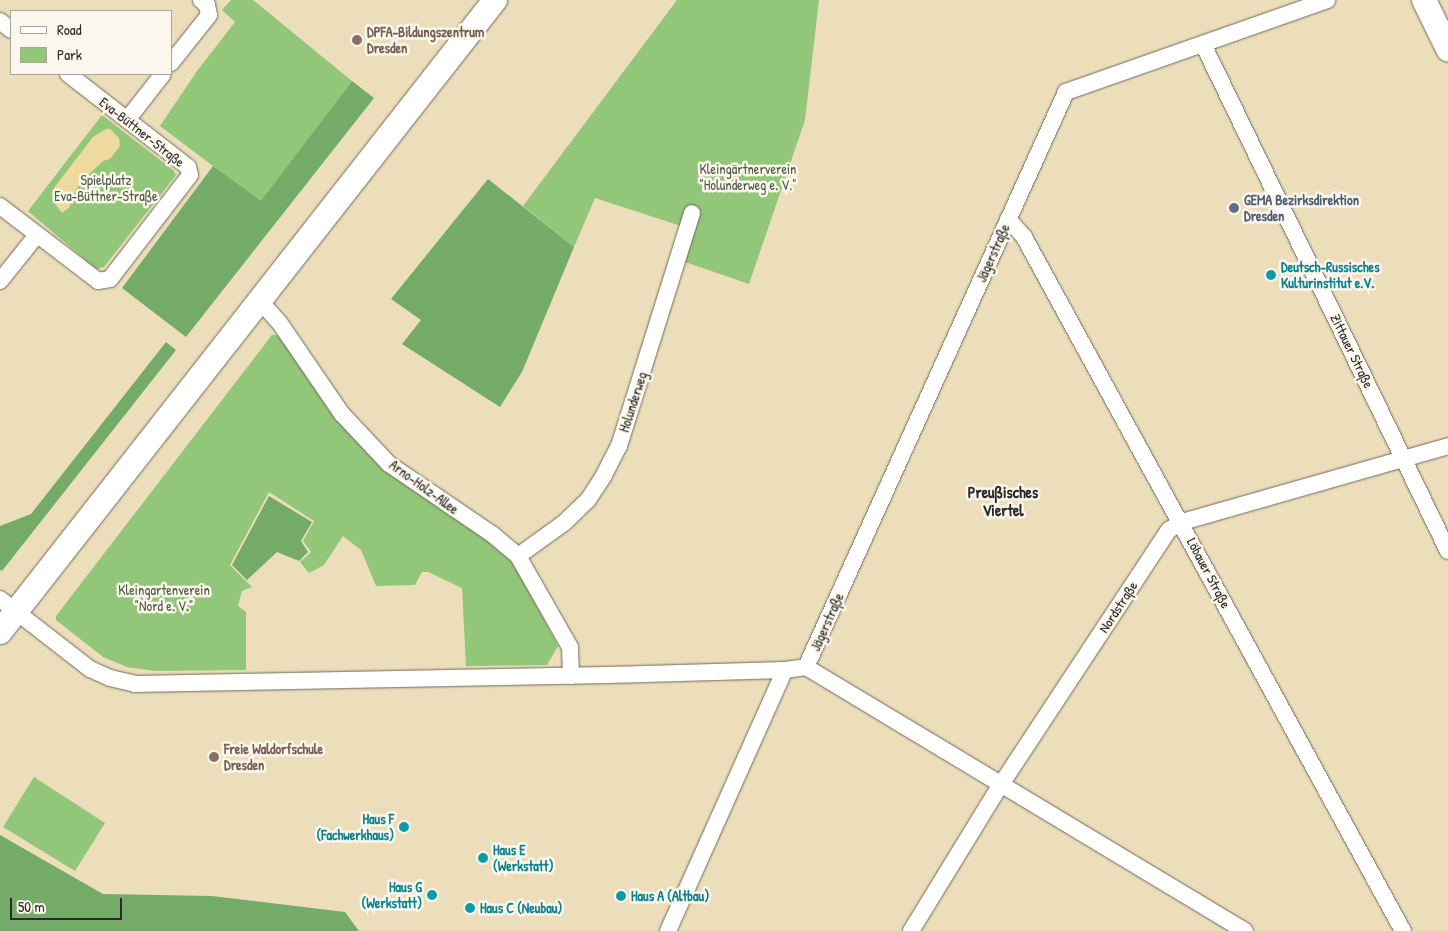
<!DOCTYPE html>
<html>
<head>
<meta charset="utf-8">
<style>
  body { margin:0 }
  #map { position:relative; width:1448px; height:931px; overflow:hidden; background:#ecdeba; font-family:"Patrick Hand",sans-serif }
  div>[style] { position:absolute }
  .green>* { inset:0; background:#92c678 }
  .forest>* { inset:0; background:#75ab68 }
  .sand>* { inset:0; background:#eeda9e }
  .roads { filter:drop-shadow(0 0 1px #6f6a5d) drop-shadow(0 0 1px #6f6a5d) }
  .street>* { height:16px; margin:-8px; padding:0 8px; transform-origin:8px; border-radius:8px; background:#fff }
  .secondary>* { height:24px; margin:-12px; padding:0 12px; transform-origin:12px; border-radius:12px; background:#fff }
  .dots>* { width:14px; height:14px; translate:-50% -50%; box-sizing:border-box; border:2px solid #fbf7ec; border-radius:50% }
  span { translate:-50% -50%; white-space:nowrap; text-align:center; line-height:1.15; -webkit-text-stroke:5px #fbf7ec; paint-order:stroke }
  .education-label { font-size:14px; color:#785e54; font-weight:700 }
  .left { translate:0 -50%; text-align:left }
  .street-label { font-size:14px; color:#2b2b2b }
  .park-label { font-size:14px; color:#4a5a42 }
  .service-label { font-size:14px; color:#4e5e75; font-weight:700 }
  .culture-label { font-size:14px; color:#0d838f; font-weight:700 }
  .right { translate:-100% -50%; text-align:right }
  .quarter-label { font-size:16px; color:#2b2b2b; font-weight:700 }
  .legend { position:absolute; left:10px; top:10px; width:162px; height:65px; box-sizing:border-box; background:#fbf7ec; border:1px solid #a8a59f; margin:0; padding:6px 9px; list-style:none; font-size:15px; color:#2b2b2b }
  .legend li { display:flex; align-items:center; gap:10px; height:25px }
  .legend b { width:25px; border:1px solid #a8a59f }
  .scale { position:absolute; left:10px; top:898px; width:112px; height:22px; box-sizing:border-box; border:2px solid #2b2b2b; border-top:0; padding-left:6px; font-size:15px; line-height:18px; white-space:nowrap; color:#2b2b2b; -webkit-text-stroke:4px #fbf7ec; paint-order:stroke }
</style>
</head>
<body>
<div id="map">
  <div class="green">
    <div style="clip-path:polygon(231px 0,253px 0,352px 81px,261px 202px,160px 126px,197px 71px,235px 22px,222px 10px)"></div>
    <div style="clip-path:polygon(677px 0,819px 0,805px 120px,749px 284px,685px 262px,681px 226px,595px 198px,574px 247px,523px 206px)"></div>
    <div style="clip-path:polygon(102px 115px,173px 170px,176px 175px,104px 267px,96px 269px,28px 211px)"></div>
    <div style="clip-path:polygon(272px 335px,277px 335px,385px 469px,487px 540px,511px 561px,525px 583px,558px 646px,547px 665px,466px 666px,462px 588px,428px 572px,422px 572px,415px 585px,376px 586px,361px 550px,343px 536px,324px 565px,309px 573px,300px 562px,311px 552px,303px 541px,314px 521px,269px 492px,230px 565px,252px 587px,242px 591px,238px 606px,246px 612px,246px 670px,155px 671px,127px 667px,103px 657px,56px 620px,56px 616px)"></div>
    <div style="clip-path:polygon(34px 777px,105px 823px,75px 871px,3px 827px)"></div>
  </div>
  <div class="forest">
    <div style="clip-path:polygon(352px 81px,374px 98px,186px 337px,122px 288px,213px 166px,261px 201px)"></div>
    <div style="clip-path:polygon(488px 179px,574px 247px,522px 372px,500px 407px,402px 344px,421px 320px,391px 299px)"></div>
    <div style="clip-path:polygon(166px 342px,176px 350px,2px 571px,0 570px,0 526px,31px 514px)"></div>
    <div style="clip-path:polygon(269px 496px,312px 522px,301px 541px,308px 552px,299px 561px,277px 552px,247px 580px,232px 565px)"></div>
    <div style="clip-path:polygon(0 835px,103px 894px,212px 896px,345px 912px,359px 931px,0 931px)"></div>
  </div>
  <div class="sand">
    <div style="clip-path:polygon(106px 129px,110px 129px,119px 138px,120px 146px,110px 159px,103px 161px,81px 182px,72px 197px,70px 207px,62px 213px,53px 201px,54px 188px,93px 137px)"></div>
  </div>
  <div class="roads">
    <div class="street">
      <div style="left:0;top:21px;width:14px;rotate:39deg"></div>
      <div style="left:1203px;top:44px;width:563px;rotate:64.21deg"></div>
      <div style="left:171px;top:63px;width:61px;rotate:-51.6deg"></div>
      <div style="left:209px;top:15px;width:10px;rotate:-101deg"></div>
      <div style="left:207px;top:5px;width:8px;rotate:-140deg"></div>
      <div style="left:127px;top:120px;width:58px;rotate:-52deg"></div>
      <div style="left:0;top:206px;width:123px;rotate:37.4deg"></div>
      <div style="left:98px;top:281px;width:12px;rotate:-9deg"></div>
      <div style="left:110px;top:279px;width:131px;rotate:-52.4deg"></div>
      <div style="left:190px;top:175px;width:8px;rotate:-104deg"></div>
      <div style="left:188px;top:167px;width:152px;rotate:-142.2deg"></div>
      <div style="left:1008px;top:219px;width:24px;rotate:48deg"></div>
      <div style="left:1024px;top:237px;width:791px;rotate:61.36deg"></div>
      <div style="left:0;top:281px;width:59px;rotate:-51.2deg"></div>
      <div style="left:260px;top:301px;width:28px;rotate:48deg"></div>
      <div style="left:279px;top:322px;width:112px;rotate:55.6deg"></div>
      <div style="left:342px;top:414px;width:69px;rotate:46.8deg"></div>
      <div style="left:389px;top:464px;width:125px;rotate:34.2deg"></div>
      <div style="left:492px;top:534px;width:34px;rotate:40deg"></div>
      <div style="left:518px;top:556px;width:105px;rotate:60.3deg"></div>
      <div style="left:570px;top:647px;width:29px;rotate:88deg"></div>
      <div style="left:518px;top:556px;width:57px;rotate:-35.7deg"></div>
      <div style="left:564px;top:523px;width:33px;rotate:-44deg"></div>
      <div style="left:588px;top:500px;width:30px;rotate:-57deg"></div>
      <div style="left:604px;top:475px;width:33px;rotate:-63deg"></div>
      <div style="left:619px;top:446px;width:244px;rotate:-72.6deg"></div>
      <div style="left:0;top:599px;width:114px;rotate:37.9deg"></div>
      <div style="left:90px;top:669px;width:22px;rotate:24deg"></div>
      <div style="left:110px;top:678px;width:26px;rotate:13deg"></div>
      <div style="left:135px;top:684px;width:472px;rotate:-1.1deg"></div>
      <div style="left:607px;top:675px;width:178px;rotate:-1.6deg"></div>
      <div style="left:785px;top:670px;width:21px;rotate:-8deg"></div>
      <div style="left:806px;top:667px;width:512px;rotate:31.02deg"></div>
      <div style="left:806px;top:667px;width:631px;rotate:-65.67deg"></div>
      <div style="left:1066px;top:92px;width:277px;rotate:-19.4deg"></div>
      <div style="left:668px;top:931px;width:286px;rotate:-65.9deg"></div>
      <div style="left:911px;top:931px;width:170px;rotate:-58.5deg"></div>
      <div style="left:1000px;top:786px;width:307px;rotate:-56.6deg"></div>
      <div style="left:1169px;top:530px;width:15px;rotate:-32deg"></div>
      <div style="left:1182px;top:522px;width:277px;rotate:-15.9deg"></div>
    </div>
    <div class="secondary">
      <div style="left:1424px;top:0;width:55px;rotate:63.9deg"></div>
      <div style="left:0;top:632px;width:803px;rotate:-51.93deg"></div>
    </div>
  </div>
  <div class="dots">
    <div style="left:357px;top:40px;background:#8d6e63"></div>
    <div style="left:1234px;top:208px;background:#5c6f8a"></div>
    <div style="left:1271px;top:275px;background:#0f9aa8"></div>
    <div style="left:214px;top:757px;background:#8d6e63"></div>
    <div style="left:404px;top:827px;background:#0f9aa8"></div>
    <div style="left:483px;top:858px;background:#0f9aa8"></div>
    <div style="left:432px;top:895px;background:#0f9aa8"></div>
    <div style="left:621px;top:896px;background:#0f9aa8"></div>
    <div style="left:470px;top:908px;background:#0f9aa8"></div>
  </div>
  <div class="education-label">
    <span class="left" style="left:367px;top:40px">DPFA-Bildungszentrum<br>Dresden</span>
    <span class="left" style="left:224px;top:757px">Freie Waldorfschule<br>Dresden</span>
  </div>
  <div class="street-label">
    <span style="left:142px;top:132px;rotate:38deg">Eva-Büttner-Straße</span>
    <span style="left:993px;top:253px;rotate:-66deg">Jägerstraße</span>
    <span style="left:1352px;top:351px;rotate:64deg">Zittauer Straße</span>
    <span style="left:633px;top:402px;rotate:-72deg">Holunderweg</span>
    <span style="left:424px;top:487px;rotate:36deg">Arno-Holz-Allee</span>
    <span style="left:1209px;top:573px;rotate:62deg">Löbauer Straße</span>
    <span style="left:1118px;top:607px;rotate:-57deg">Nordstraße</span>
    <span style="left:827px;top:622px;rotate:-66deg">Jägerstraße</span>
  </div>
  <div class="park-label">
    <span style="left:748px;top:177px">Kleingärtnerverein<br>"Holunderweg e. V."</span>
    <span style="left:106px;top:188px">Spielplatz<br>Eva-Büttner-Straße</span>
    <span style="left:164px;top:598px">Kleingartenverein<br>"Nord e. V."</span>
  </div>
  <div class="service-label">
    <span class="left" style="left:1244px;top:208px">GEMA Bezirksdirektion<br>Dresden</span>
  </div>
  <div class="culture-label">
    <span class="left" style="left:1281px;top:275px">Deutsch-Russisches<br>Kulturinstitut e.V.</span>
    <span class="right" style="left:394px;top:827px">Haus F<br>(Fachwerkhaus)</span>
    <span class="left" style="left:493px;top:858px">Haus E<br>(Werkstatt)</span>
    <span class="right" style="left:422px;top:895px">Haus G<br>(Werkstatt)</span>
    <span class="left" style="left:631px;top:896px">Haus A (Altbau)</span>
    <span class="left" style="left:480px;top:908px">Haus C (Neubau)</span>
  </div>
  <div class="quarter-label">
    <span style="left:1003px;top:501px">Preußisches<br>Viertel</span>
  </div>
  <ul class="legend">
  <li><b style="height:6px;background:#fff"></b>Road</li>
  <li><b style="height:14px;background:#92c678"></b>Park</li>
  </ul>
  <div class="scale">50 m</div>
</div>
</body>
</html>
